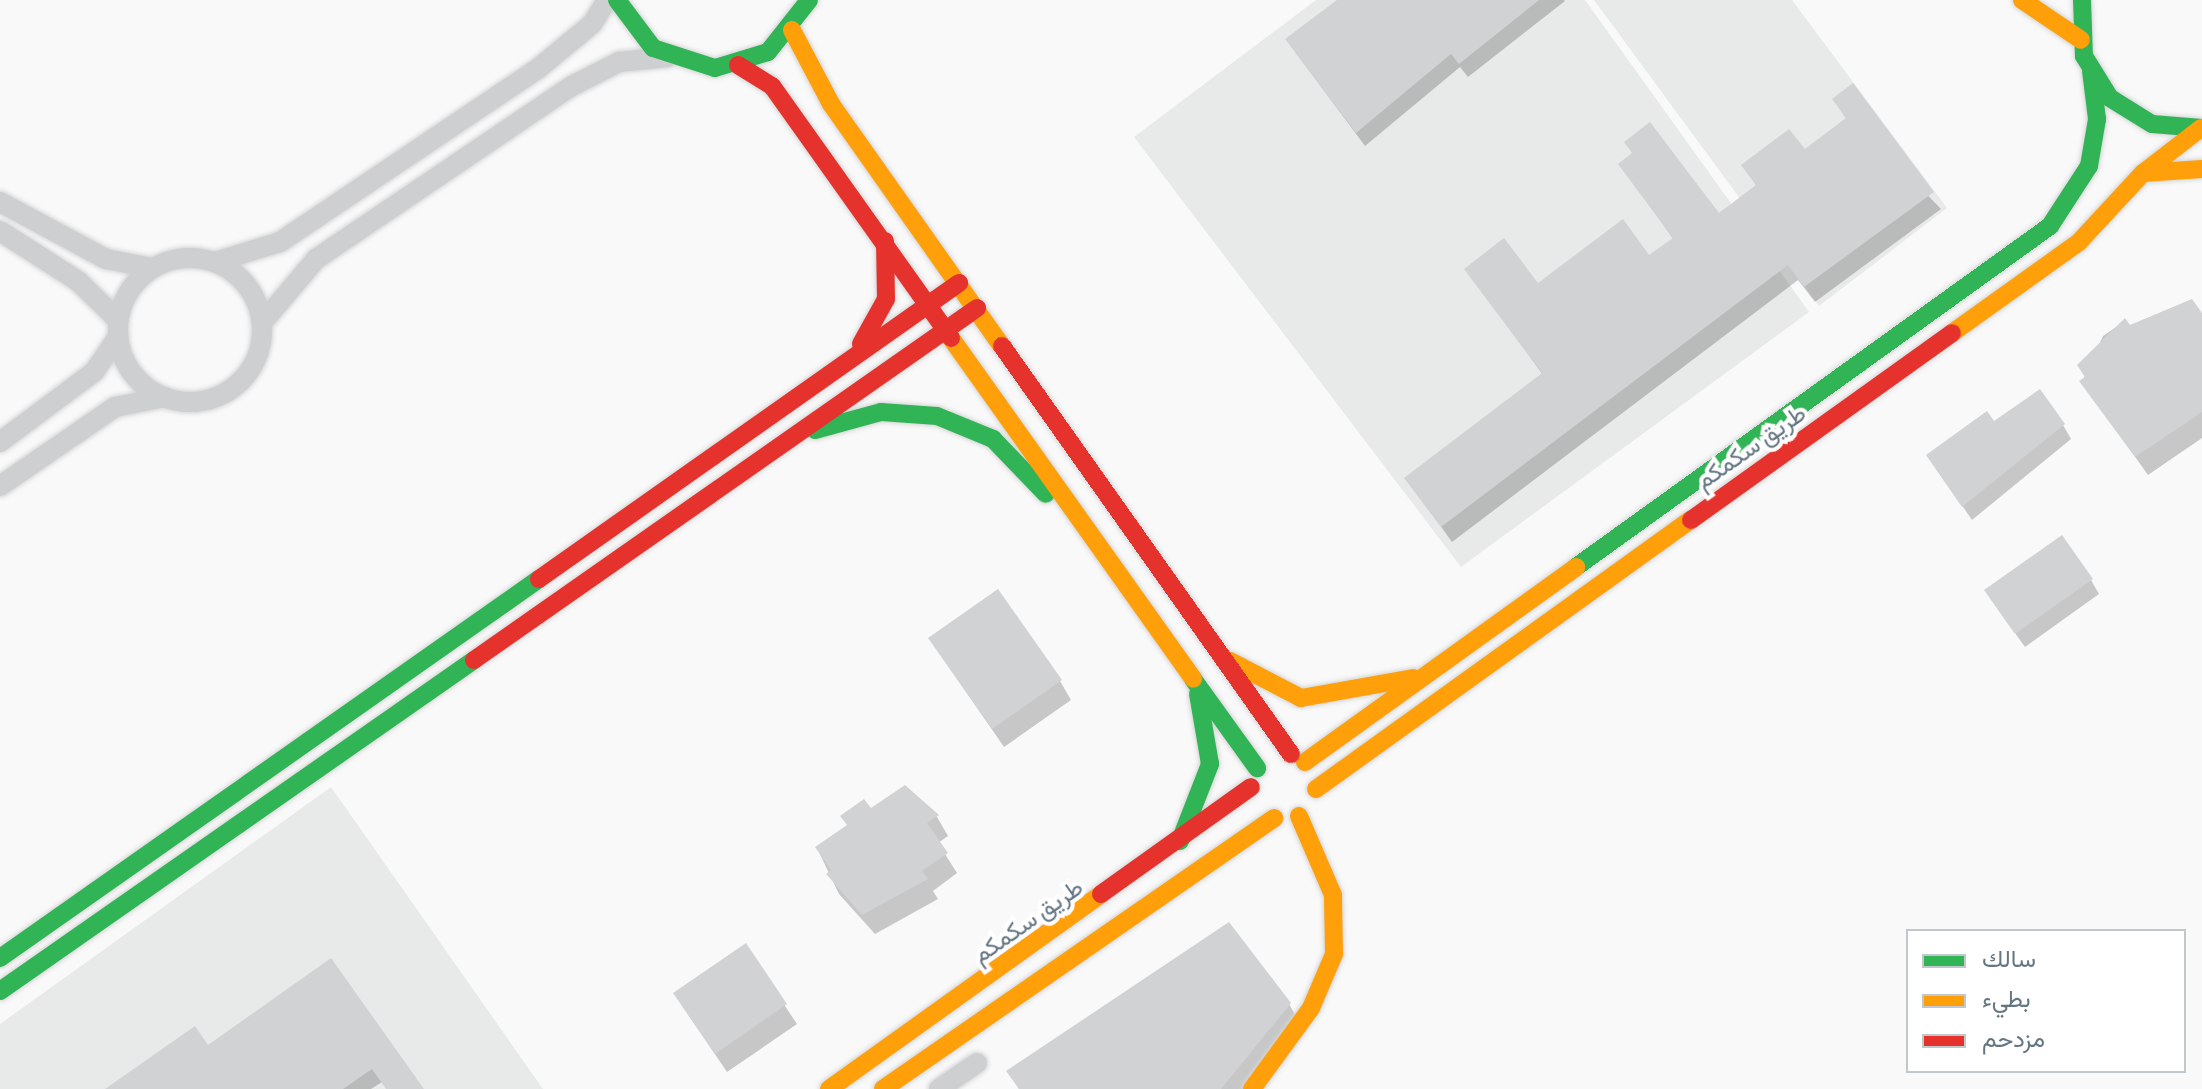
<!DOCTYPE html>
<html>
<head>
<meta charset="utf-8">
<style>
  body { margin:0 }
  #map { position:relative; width:2202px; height:1089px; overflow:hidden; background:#f9f9f9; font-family:Commissioner,Vazirmatn,sans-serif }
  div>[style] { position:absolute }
  .built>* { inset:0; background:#e8e9e9 }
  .shadow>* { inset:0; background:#0003 }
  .building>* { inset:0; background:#d0d2d3 }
  .roads { filter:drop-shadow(0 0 2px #d5d6d7) drop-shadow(0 0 2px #d5d6d7) }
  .street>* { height:20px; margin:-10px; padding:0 10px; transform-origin:10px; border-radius:10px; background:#cecfd0 }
  .street>.ring { margin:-10px; padding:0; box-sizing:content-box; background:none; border:20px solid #cecfd0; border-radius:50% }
  .fast>* { height:18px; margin:-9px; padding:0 9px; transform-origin:9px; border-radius:9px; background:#30b455 }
  .slow>* { height:18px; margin:-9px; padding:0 9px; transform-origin:9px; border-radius:9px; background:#ff9f0a }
  .jam>* { height:18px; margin:-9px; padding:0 9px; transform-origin:9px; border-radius:9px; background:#e5322d }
  span { translate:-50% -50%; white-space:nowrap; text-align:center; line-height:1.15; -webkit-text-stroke:8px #fff; paint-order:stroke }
  .street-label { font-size:24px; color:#657683 }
  .legend { position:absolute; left:1906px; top:929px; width:280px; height:144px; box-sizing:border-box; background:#fff; border:2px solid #c1c8cd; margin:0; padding:10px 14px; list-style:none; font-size:24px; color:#657683 }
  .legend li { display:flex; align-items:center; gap:16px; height:40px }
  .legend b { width:40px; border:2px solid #c1c8cd }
</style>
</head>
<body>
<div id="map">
  <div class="built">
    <div style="clip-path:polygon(1316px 0,1585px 0,1809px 312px,1461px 567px,1134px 137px)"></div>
    <div style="clip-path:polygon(1594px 0,1792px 0,1947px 208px,1819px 306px)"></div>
    <div style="clip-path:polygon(331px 787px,543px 1089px,0 1089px,0 1024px)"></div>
  </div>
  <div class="shadow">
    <div style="clip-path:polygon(1340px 0,1564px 0,1565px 1px,1468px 77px,1460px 67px,1365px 146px,1296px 53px)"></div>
    <div style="clip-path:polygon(1834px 99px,1941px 209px,1815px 302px,1798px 280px,1452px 542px,1407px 479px,1543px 375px,1466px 269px,1537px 286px,1649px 258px,1674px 240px,1620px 164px,1718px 216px,1757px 187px,1744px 165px,1804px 152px,1847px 120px)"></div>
    <div style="clip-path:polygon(2202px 317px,2202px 438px,2148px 475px,2082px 382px,2103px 336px,2125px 321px,2129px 328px)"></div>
    <div style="clip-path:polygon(1994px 424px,2063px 425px,2071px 439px,1972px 520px,1937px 469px)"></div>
    <div style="clip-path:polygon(2091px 580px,2099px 594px,2025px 647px,1995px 605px)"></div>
    <div style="clip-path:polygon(942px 657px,1060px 681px,1071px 700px,1004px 747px)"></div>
    <div style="clip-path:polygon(904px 787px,937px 817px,948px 836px,938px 843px,957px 873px,933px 891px,938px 899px,875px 934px,839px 894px,817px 848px)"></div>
    <div style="clip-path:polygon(745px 946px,797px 1024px,727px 1072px,687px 1013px)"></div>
    <div style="clip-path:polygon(331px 961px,421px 1089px,387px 1089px,382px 1082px,371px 1089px,124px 1089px,208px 1048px)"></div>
    <div style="clip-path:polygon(1289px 1004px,1300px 1023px,1247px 1089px,1019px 1089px,1009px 1072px)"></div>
  </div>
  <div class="building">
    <div style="clip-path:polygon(1337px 0,1539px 0,1459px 64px,1451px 54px,1356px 133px,1285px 39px)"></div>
    <div style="clip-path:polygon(1853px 83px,1934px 192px,1804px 287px,1788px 265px,1441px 527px,1404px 478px,1542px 373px,1464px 269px,1504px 238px,1538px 283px,1623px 219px,1649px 255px,1673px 238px,1618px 164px,1632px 153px,1624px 142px,1650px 122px,1719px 213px,1756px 185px,1741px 165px,1789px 129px,1805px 149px,1846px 118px,1832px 99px)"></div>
    <div style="clip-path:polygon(2192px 299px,2202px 313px,2202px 412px,2135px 457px,2079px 381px,2085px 377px,2077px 365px,2125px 318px,2130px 325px)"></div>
    <div style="clip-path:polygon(2040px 389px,2065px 424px,1962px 507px,1926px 455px,1987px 411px,1994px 421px)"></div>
    <div style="clip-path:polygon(2062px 535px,2093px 579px,2015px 634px,1984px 590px)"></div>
    <div style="clip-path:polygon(998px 589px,1062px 680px,992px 729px,928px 638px)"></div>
    <div style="clip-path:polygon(905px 785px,939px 815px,927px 823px,948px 853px,922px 871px,928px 879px,862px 915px,826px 874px,831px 870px,815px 847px,847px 825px,840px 816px,864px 799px,871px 808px)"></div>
    <div style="clip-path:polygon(1229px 922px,1291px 1003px,1221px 1089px,1019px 1089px,1006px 1071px)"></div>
    <div style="clip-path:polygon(746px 943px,787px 1004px,715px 1054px,673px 993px)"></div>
    <div style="clip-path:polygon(331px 958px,424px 1089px,386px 1089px,372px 1069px,343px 1089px,105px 1089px,195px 1026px,208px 1045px)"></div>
  </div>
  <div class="roads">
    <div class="street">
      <div style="left:0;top:202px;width:120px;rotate:28.3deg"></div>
      <div style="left:106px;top:259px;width:47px;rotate:11.1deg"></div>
      <div style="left:0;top:231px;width:93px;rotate:32.7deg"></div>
      <div style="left:78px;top:281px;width:56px;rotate:44.3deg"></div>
      <div class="ring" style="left:118px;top:258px;width:124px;height:124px"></div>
      <div style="left:215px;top:262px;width:68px;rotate:-17.1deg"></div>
      <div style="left:280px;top:242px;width:313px;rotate:-33.9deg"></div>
      <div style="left:540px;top:67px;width:67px;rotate:-39.6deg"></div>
      <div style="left:592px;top:24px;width:28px;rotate:-58deg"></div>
      <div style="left:262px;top:323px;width:84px;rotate:-49.8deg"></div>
      <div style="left:316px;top:259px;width:309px;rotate:-34.1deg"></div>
      <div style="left:572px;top:86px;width:53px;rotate:-27.1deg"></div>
      <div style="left:619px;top:62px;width:49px;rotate:-5.8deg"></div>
      <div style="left:0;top:442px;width:117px;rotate:-36.7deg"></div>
      <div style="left:94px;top:372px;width:42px;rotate:-55.6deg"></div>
      <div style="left:0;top:486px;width:140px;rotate:-34.5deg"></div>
      <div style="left:115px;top:407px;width:51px;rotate:-11.3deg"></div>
      <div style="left:939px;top:1089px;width:46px;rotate:-34.4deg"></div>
    </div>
    <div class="fast">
      <div style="left:617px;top:0;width:60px;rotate:53.1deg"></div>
      <div style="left:653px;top:48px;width:65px;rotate:17.9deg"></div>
      <div style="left:715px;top:68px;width:55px;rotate:-16.8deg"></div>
      <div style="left:768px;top:52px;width:66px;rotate:-51.7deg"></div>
      <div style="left:2082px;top:0;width:56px;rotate:88deg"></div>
      <div style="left:2084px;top:56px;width:49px;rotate:58.2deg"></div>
      <div style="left:2110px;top:98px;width:49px;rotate:31.8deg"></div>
      <div style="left:2152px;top:124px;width:50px;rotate:4.6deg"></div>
      <div style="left:815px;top:430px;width:68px;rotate:-15.3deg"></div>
      <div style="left:881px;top:412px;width:56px;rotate:4.1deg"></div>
      <div style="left:937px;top:416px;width:61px;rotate:22.3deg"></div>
      <div style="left:993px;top:439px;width:76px;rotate:46.1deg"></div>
      <div style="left:1576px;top:567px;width:584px;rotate:-35.73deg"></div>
      <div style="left:2050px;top:226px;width:72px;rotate:-57deg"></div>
      <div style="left:2089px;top:166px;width:48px;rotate:-80.3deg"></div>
      <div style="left:2097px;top:119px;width:48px;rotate:-97.1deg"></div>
      <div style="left:1193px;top:679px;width:110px;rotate:54.3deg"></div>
      <div style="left:1180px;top:841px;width:83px;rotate:-68.7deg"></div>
      <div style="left:1210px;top:764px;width:71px;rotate:-99.7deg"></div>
      <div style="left:0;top:958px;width:659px;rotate:-35.11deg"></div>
      <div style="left:0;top:991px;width:578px;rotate:-34.93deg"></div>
    </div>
    <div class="slow">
      <div style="left:2022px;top:0;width:71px;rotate:34.1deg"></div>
      <div style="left:792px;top:30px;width:84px;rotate:62.2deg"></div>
      <div style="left:831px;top:104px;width:296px;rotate:54.8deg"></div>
      <div style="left:2143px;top:173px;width:59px;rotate:-3.9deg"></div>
      <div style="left:1952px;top:333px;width:156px;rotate:-35.6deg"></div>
      <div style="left:2079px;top:242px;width:94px;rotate:-47.2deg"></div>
      <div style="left:2143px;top:173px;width:73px;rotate:-37.8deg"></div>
      <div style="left:951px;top:338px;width:418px;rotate:54.6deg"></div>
      <div style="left:1230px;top:661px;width:80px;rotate:27.5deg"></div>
      <div style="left:1301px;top:698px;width:114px;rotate:-10.1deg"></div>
      <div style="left:1305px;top:762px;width:334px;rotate:-35.7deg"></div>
      <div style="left:1316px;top:789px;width:462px;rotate:-35.7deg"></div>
      <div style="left:829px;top:1089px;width:335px;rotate:-35.6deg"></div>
      <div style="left:883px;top:1089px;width:476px;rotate:-34.7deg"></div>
      <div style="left:1252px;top:1089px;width:100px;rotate:-53.9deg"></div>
      <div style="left:1311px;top:1008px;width:59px;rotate:-66.9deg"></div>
      <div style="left:1334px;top:954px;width:59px;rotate:-91deg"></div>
      <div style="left:1333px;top:895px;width:86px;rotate:-113.3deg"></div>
    </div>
    <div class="jam">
      <div style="left:738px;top:65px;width:40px;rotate:32deg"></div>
      <div style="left:772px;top:86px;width:309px;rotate:54.6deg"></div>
      <div style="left:861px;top:344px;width:51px;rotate:-60.9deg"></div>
      <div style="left:886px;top:299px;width:58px;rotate:-91deg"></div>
      <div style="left:1002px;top:346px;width:500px;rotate:54.7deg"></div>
      <div style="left:1691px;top:520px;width:321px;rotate:-35.6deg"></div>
      <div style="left:539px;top:579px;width:514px;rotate:-35.17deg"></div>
      <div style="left:474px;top:660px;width:614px;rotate:-34.98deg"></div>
      <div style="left:1101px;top:894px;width:184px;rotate:-35.5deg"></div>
    </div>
  </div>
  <div class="street-label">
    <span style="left:1750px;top:446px;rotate:-35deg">طريق سكمكم</span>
    <span style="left:1027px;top:920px;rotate:-35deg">طريق سكمكم</span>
  </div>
  <ul class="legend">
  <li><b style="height:10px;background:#30b455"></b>سالك</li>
  <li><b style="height:10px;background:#ff9f0a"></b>بطيء</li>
  <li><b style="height:10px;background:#e5322d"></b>مزدحم</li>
  </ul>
</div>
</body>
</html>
